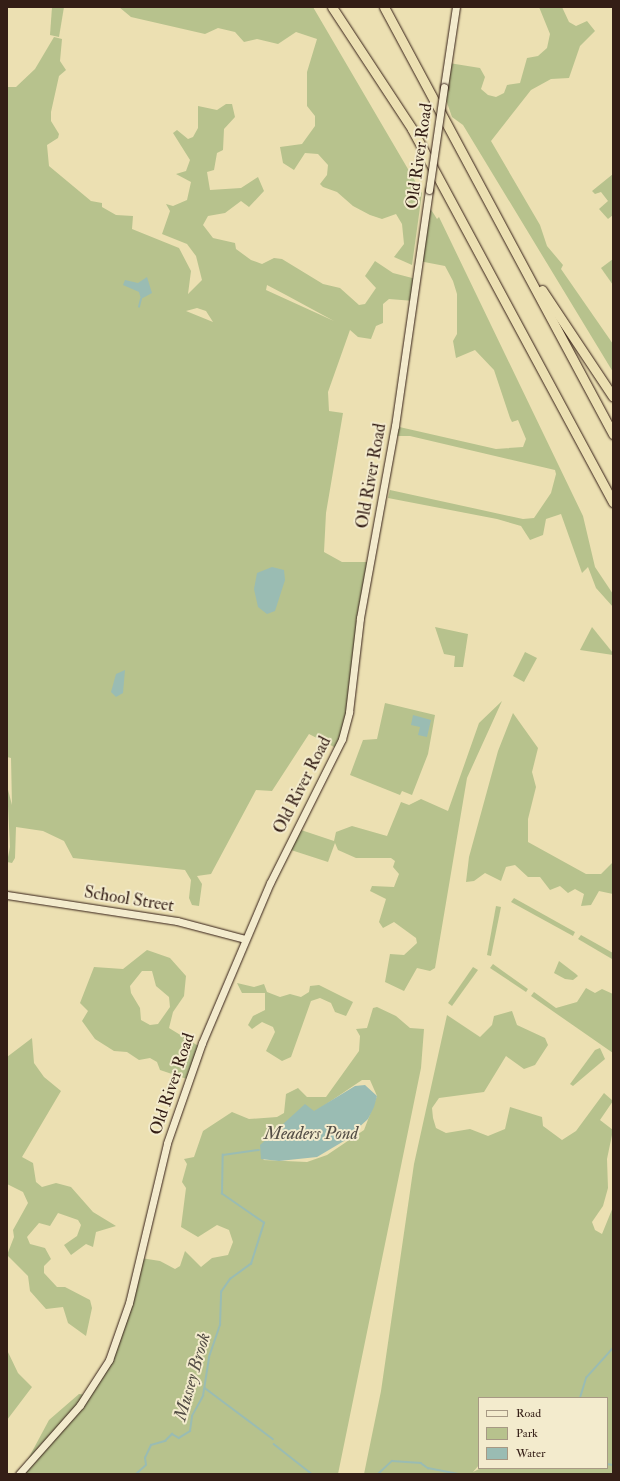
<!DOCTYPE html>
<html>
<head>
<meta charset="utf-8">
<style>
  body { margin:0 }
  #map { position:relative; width:620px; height:1481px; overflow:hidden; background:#ece0b2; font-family:"IM FELL Double Pica",serif }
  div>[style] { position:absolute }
  .green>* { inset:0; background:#b7c28d }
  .water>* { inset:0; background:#9abcb3 }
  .stream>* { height:1.5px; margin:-0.75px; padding:0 0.75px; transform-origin:0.75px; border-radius:0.75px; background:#9abcb3 }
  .roads { filter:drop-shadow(0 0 1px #341e16) drop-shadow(0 0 1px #341e16) }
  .secondary>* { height:7px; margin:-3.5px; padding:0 3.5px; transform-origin:3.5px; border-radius:3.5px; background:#f3ebcd }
  .highway>* { height:9px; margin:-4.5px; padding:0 4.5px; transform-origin:4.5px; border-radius:4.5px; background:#ece0b2 }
  .bridges { filter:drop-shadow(0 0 1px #341e16) drop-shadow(0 0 1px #341e16) }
  .secondary-bridge>* { height:7px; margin:-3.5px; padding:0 3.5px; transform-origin:3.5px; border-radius:3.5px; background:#f3ebcd }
  span { translate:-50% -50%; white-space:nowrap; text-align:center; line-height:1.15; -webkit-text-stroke:4px #f3ebcd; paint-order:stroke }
  .street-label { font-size:17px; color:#341e16 }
  .water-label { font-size:18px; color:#534d45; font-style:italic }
  .frame { position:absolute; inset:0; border:8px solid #341e16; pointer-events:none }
  .legend { position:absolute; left:478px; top:1397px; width:130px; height:72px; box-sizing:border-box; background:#f3ebcd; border:1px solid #a79984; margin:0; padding:5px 7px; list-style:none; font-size:12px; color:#341e16 }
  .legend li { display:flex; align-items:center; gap:8px; height:20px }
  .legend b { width:20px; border:1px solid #a79984 }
</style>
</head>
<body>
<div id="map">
  <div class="green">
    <div style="clip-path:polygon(52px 7px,64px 7px,59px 37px,50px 35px)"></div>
    <div style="clip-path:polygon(119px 7px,313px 7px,422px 193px,412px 265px,394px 257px,404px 244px,402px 224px,396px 214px,382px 219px,370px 215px,353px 206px,337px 192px,323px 187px,320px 184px,327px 175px,328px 165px,318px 154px,305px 153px,294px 170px,283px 163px,280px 147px,302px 144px,315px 126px,315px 116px,307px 106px,307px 72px,317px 39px,296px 32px,278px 44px,257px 39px,244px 42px,235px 32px,218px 28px,205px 34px,131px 17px)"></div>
    <div style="clip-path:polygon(539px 7px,562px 7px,569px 22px,576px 26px,587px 21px,595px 31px,580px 46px,569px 78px,551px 79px,531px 90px,491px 141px,540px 225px,547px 246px,563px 265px,561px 269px,613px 344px,613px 372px,463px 125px,452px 117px,445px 97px,449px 63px,480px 68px,485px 77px,481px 89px,488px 95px,496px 97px,504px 93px,507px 85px,520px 83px,527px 58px,538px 56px,547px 48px,550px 34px)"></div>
    <div style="clip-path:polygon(evenodd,54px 37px,62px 39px,60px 61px,66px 70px,59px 76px,51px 112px,51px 121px,59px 134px,58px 138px,47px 145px,49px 166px,91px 201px,102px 203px,102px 207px,116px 215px,133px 216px,132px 229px,179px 248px,191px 271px,188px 294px,202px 280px,196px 256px,187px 244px,162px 234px,170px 211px,166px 204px,173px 206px,187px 200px,191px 182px,176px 174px,186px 171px,190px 160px,173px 133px,177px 130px,188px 139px,193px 137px,198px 128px,198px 106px,217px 110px,226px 104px,232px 104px,235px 117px,224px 129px,223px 150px,217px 153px,214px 170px,207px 172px,210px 190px,241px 188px,258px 177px,264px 191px,249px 207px,241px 201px,225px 213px,208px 216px,203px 225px,213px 238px,235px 243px,236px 249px,251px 260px,262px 264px,274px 258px,282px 259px,323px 284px,340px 288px,359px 305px,365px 304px,376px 288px,365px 276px,375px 261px,393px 273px,416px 279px,414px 301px,389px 299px,383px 304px,383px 323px,376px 326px,371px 339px,358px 337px,350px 330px,328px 392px,329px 411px,343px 413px,326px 513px,324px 552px,342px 562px,371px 562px,352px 688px,338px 749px,309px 734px,272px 791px,256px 790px,211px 874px,197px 876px,202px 884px,199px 906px,192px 905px,189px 898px,191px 880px,185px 870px,73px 858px,64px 841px,43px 831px,16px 827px,15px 858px,12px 863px,7px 862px,10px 847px,7px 786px,12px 805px,11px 758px,7px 757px,7px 87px,16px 87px,35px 69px,54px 37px,267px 285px,286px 295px,334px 321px,266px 290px,267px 285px,54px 37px,197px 308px,206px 311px,213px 322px,186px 311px,197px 308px)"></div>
    <div style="clip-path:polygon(613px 174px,613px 215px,608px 219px,599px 209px,608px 201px,601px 192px,595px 194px,592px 191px)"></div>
    <div style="clip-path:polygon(430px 208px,437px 219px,439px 217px,583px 516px,595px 567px,613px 594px,613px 607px,596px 588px,588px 567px,582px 573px,561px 514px,546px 519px,543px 535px,530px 540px,521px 526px,497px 519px,388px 498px,390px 490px,523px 519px,534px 518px,551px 493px,556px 474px,555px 470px,410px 436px,393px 436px,395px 426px,496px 449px,523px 447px,526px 439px,518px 420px,512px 422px,510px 418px,494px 370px,475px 350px,456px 358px,453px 341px,457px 334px,457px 294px,453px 281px,445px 266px,419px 261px)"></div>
    <div style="clip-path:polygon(613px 259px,613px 285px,601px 268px)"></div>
    <div style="clip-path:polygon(435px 627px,468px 634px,463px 667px,454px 667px,455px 656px,444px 654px)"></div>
    <div style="clip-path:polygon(592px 627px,613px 653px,613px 655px,580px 650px)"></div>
    <div style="clip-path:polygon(525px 652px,537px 658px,524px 682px,513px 676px)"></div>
    <div style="clip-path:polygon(502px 701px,467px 778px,435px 968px,430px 971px,417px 968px,404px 991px,385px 982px,390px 954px,404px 955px,417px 943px,416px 938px,394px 922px,383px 928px,379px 922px,386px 899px,370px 891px,372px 886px,394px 887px,399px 874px,393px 867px,395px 861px,391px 858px,356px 858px,338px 850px,335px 843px,328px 862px,291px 850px,301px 830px,334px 841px,336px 832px,352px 826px,387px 836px,401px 802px,409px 805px,421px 799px,448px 811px,479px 723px)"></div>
    <div style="clip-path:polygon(385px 703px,435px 715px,428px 754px,412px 795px,402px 791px,400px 795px,350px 775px,363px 740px,377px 739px)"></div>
    <div style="clip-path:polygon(513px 713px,538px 748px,532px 772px,536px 787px,528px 819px,528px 842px,586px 874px,601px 874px,613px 862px,613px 894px,599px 891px,591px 905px,581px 906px,584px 894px,575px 889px,568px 893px,560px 886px,550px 890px,540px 877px,528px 877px,515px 865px,506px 867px,501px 881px,485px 873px,474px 881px,466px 882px,469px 857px,498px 751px)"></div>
    <div style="clip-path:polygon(514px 898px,575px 932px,573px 936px,511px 902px)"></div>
    <div style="clip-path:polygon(496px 906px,501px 907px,491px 956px,487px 955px)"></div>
    <div style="clip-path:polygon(581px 935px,613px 953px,612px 959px,578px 939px)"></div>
    <div style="clip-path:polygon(evenodd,147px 950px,170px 958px,186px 976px,184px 996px,173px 1012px,169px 1028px,200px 1047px,190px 1080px,160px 1070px,157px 1062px,150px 1058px,139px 1060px,127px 1052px,114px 1051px,95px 1039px,82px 1021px,88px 1011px,80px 1003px,94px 967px,123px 969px,147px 950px,142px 971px,152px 971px,156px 986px,169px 997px,170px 1007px,158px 1024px,150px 1025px,141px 1020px,140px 1008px,131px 993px,130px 986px,142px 971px)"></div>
    <div style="clip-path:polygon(559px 961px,576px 974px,578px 976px,573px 980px,565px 979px,554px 973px)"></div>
    <div style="clip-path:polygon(493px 964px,528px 989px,526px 992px,490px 968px)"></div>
    <div style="clip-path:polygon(473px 967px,478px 970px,452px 1006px,448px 1003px)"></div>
    <div style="clip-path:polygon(237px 983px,254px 987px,264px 984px,267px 992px,280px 997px,290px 994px,301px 997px,309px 992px,310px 986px,319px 985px,353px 1002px,346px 1016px,335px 1012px,331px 1003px,320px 998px,311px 1001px,291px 1057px,282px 1061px,266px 1051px,275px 1032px,273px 1027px,262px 1022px,252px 1029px,248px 1025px,253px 1016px,265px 1010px,265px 993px,242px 993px)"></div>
    <div style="clip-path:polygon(586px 988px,595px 993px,602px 989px,613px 994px,613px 1053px,531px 996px,534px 992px,556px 1008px,577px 1002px)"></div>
    <div style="clip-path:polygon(evenodd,377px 1007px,396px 1016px,410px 1028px,424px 1029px,421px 1068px,338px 1474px,20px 1474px,49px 1420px,79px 1394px,88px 1395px,102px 1377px,141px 1258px,160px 1261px,175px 1269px,180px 1266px,185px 1251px,201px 1267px,212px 1258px,228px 1255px,233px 1242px,229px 1230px,217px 1225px,198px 1237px,181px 1227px,186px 1188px,182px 1182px,187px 1164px,184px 1159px,194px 1157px,203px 1131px,232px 1112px,249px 1119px,277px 1117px,284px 1113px,286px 1094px,298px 1088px,307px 1097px,326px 1097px,359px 1051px,360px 1036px,356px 1029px,367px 1028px,373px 1008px,377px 1007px,362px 1080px,370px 1080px,377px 1096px,364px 1130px,327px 1155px,307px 1162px,263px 1160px,319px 1109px,362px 1080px)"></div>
    <div style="clip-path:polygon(evenodd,512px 1011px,517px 1025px,545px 1038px,548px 1045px,535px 1065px,524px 1069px,506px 1056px,484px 1092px,439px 1098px,432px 1108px,433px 1118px,436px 1128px,446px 1133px,470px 1129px,488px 1136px,505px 1129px,510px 1107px,542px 1117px,543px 1126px,562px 1140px,576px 1131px,604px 1093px,613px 1101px,600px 1120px,613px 1130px,607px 1159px,608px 1188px,603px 1206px,592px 1222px,595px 1230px,602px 1234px,613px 1207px,613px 1474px,364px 1474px,381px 1391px,414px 1164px,447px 1015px,480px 1037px,492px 1025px,494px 1016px,512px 1011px,479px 1398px,607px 1398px,607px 1468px,481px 1468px,473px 1472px,479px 1465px,479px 1398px)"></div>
    <div style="clip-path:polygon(32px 1038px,34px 1063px,44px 1077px,61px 1091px,22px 1157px,33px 1163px,36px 1182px,42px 1187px,56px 1183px,71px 1187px,93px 1212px,116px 1226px,96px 1232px,93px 1247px,86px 1244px,71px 1255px,64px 1245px,77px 1236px,81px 1225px,78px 1220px,58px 1213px,50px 1226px,39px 1223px,27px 1237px,30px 1244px,45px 1248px,51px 1259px,44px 1266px,44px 1273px,57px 1287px,65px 1287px,90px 1300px,92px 1308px,86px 1336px,68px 1323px,63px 1307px,46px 1309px,30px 1291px,28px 1276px,7px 1255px,14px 1237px,13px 1230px,28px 1203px,23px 1192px,7px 1184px,7px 1057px)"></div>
    <div style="clip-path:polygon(600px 1048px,605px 1059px,573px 1086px,570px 1084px,595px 1050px)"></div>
    <div style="clip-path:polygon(7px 1350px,18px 1373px,32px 1387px,7px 1420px)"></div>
  </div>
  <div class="water">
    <div style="clip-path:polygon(147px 277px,152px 293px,141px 299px,139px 292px,123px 285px,125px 280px,138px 283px)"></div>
    <div style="clip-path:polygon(272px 567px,284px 570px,285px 580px,275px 611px,267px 614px,258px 607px,254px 589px,257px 573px)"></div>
    <div style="clip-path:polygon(125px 670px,123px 693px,116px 697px,111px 692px,116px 674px)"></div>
    <div style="clip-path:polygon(413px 715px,431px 720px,427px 737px,418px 735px,420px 727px,411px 725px)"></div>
    <div style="clip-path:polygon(365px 1085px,377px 1096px,374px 1107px,368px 1119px,344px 1141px,317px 1157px,279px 1161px,261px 1159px,260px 1145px,305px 1104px,314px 1111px,355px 1086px)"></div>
  </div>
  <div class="stream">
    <div style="left:139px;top:307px;width:8px;rotate:-76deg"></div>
    <div style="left:205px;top:1388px;width:85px;rotate:36.9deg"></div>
    <div style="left:580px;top:1398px;width:21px;rotate:-73deg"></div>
    <div style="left:586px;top:1378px;width:40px;rotate:-48deg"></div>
    <div style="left:274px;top:1444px;width:48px;rotate:38.3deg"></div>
    <div style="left:607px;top:1464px;width:6px;rotate:9deg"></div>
    <div style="left:136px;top:1474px;width:13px;rotate:-42deg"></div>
    <div style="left:146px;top:1465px;width:7px;rotate:-98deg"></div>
    <div style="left:145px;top:1458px;width:14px;rotate:-65deg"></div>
    <div style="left:151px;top:1445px;width:15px;rotate:-16deg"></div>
    <div style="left:165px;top:1441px;width:10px;rotate:-45deg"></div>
    <div style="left:172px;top:1434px;width:8px;rotate:30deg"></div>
    <div style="left:179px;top:1438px;width:13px;rotate:-32deg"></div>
    <div style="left:190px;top:1431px;width:15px;rotate:-82deg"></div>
    <div style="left:192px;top:1416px;width:23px;rotate:-61deg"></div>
    <div style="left:203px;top:1396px;width:39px;rotate:-81deg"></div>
    <div style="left:209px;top:1357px;width:34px;rotate:-71deg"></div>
    <div style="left:220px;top:1325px;width:33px;rotate:-88deg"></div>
    <div style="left:221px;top:1292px;width:16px;rotate:-55deg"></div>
    <div style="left:230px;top:1279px;width:26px;rotate:-36deg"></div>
    <div style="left:251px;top:1264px;width:43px;rotate:-72.4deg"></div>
    <div style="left:264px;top:1223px;width:51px;rotate:-145.4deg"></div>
    <div style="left:222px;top:1194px;width:39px;rotate:-89deg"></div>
    <div style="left:223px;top:1155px;width:36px;rotate:-8deg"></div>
    <div style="left:378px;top:1474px;width:19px;rotate:-43deg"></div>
    <div style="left:392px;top:1461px;width:29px;rotate:4deg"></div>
    <div style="left:421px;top:1463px;width:9px;rotate:36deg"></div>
    <div style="left:428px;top:1468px;width:32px;rotate:11deg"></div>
  </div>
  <div class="roads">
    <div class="secondary">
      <div style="left:444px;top:87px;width:81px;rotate:-81.5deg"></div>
      <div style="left:7px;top:895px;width:172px;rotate:8.7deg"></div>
      <div style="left:177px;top:921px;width:70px;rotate:14.8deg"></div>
      <div style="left:19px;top:1474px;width:92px;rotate:-48.5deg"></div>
      <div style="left:80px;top:1405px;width:54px;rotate:-57.2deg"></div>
      <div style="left:109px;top:1360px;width:60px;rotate:-70.7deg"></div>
      <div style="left:129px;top:1303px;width:164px;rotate:-76.6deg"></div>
      <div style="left:167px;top:1143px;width:106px;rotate:-70.7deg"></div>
      <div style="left:202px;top:1043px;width:174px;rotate:-67deg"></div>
      <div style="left:270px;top:883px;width:161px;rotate:-63.4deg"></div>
      <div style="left:342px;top:739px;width:28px;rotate:-75deg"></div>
      <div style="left:349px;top:712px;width:95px;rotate:-83.3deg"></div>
      <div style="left:360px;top:618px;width:195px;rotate:-79.7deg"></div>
      <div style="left:395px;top:426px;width:238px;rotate:-81.8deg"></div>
    </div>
    <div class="highway">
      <div style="left:332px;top:7px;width:146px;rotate:56.7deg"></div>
      <div style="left:412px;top:129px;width:424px;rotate:61.7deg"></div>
      <div style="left:384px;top:7px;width:485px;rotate:61.8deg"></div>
      <div style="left:542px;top:290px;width:128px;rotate:56.4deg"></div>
    </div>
  </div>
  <div class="bridges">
    <div class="secondary-bridge">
      <div style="left:429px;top:190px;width:104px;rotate:-81.7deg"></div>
    </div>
  </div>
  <div class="street-label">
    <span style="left:419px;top:156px;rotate:-82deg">Old River Road</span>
    <span style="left:371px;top:476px;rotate:-80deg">Old River Road</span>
    <span style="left:302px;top:785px;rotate:-63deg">Old River Road</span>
    <span style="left:129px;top:899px;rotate:9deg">School Street</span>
    <span style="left:172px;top:1084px;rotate:-71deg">Old River Road</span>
  </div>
  <div class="water-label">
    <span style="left:311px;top:1134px">Meaders Pond</span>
    <span style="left:193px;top:1377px;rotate:-74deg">Mussey Brook</span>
  </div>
  <div class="frame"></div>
  <ul class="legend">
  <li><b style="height:5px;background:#f3ebcd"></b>Road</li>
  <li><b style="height:11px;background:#b7c28d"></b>Park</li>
  <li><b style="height:11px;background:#9abcb3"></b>Water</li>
  </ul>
</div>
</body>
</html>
